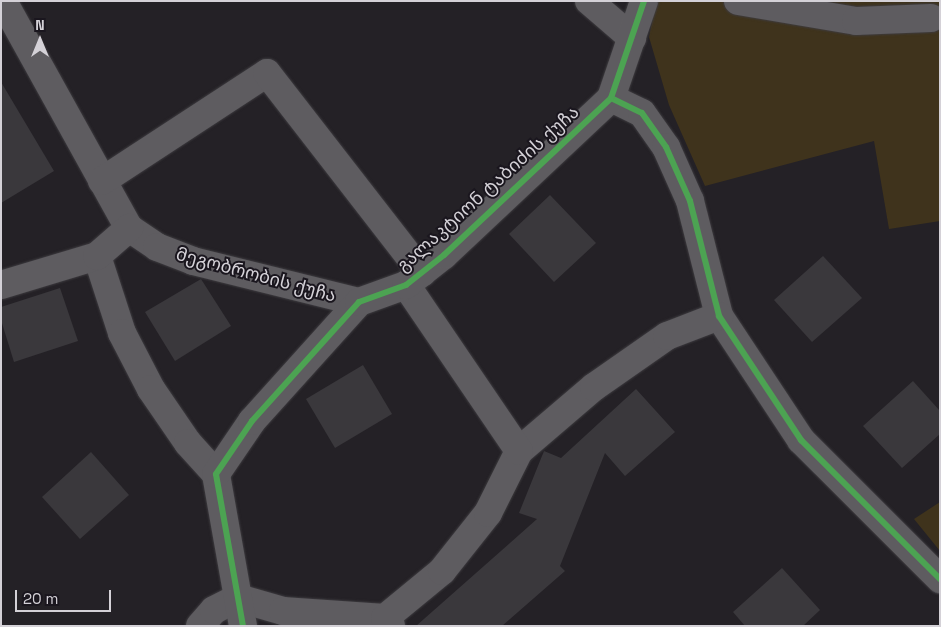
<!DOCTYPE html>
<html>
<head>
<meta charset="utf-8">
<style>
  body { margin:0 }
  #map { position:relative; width:941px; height:627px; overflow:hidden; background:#242126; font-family:"Space Grotesk","Noto Sans Georgian",sans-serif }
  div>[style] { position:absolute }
  .green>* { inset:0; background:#3f331c }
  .building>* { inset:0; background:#3a383c }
  .roads { filter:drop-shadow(0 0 1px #3d3b3f) drop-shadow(0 0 1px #3d3b3f) }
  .minor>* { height:28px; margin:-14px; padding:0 14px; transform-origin:14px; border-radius:14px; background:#5e5c60 }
  .cycleway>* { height:6px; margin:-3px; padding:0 3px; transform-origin:3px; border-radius:3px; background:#4ca352 }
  span { translate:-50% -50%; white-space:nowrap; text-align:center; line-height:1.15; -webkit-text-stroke:4px #1a161e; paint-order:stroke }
  .street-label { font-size:18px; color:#d4d1d7 }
  .frame { position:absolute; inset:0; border:2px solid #d4d1d7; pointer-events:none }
  .north { position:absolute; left:15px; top:15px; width:50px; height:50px; -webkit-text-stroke:4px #1a161e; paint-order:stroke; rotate:0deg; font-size:14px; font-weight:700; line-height:20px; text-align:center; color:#d4d1d7 }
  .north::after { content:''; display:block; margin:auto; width:18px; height:22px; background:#d4d1d7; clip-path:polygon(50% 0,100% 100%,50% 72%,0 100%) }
  .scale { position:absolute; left:15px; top:590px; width:96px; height:22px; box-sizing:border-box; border:2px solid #d4d1d7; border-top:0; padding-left:6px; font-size:15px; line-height:18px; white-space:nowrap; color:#d4d1d7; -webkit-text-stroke:4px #1a161e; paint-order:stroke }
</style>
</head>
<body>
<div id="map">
  <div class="green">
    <div style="clip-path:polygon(656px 1px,940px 1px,940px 221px,889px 229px,874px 141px,705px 186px,669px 105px,649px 37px)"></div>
    <div style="clip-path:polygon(940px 502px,940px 551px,914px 519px)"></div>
  </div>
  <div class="building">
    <div style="clip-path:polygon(1px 82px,54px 171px,1px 203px)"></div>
    <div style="clip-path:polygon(550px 195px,596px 243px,554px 282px,509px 234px)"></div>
    <div style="clip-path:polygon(823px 256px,862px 298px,812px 342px,774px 300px)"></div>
    <div style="clip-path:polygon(201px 279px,231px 326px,175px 361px,145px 312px)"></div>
    <div style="clip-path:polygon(60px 288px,78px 341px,14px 362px,1px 320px,1px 307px)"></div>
    <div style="clip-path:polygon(363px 365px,392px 414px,335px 448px,306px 399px)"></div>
    <div style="clip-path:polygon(913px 381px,940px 411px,940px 434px,902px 468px,863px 426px)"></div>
    <div style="clip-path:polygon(636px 389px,675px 432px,625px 476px,605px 453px,560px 566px,565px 571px,502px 626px,416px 626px,537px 519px,519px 513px,544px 451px,561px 458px)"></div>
    <div style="clip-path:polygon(91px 452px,129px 495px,80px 539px,42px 497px)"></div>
    <div style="clip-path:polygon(782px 568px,820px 610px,803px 626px,745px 626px,733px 612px)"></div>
  </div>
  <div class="roads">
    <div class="minor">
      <div style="left:3px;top:1px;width:260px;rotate:61deg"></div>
      <div style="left:129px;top:228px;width:34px;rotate:34deg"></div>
      <div style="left:157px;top:247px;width:39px;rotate:21deg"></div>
      <div style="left:193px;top:261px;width:171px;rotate:13.9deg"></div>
      <div style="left:589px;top:1px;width:57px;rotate:40.7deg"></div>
      <div style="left:738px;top:1px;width:120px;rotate:9.6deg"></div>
      <div style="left:856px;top:21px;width:75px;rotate:-2.3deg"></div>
      <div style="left:611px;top:98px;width:34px;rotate:26deg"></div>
      <div style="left:642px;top:113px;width:42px;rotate:54.8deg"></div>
      <div style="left:666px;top:147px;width:59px;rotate:66deg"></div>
      <div style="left:690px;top:201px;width:119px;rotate:75.8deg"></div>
      <div style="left:719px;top:316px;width:149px;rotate:56.5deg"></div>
      <div style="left:801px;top:440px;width:197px;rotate:45deg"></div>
      <div style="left:102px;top:181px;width:197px;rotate:-33.2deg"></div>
      <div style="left:267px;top:73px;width:253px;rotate:52.2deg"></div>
      <div style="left:97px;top:256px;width:81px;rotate:72deg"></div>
      <div style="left:122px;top:333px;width:63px;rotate:62.6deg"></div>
      <div style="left:151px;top:389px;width:65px;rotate:55.6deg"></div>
      <div style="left:188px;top:443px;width:42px;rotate:47.9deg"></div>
      <div style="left:1px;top:285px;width:100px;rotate:-16.8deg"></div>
      <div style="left:97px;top:256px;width:43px;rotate:-41.2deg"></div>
      <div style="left:519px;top:451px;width:99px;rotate:-40.5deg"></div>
      <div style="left:594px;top:387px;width:89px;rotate:-34.9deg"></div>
      <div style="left:667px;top:336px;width:56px;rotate:-21deg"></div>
      <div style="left:238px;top:598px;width:47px;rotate:16.1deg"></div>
      <div style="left:283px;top:611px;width:102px;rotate:3.9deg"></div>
      <div style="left:385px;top:618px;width:10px;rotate:53deg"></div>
      <div style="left:385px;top:618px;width:74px;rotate:-39.5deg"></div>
      <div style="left:442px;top:571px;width:74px;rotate:-51.6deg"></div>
      <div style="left:488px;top:513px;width:69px;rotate:-63.4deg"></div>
      <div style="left:519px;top:451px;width:201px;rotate:-124.2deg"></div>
      <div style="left:200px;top:626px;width:21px;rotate:-49deg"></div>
      <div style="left:214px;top:610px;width:27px;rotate:-27deg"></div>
      <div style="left:243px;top:626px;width:154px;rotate:-100.1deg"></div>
      <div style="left:216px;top:474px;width:64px;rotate:-55.8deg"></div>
      <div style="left:252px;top:421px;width:160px;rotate:-48deg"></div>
      <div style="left:359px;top:302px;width:50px;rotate:-19.9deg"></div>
      <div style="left:406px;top:285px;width:48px;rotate:-38.3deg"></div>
      <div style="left:444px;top:255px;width:229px;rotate:-43.2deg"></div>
      <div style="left:611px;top:98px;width:102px;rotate:-71.2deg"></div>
    </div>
  </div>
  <div class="cycleway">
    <div style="left:611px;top:98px;width:34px;rotate:26deg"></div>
    <div style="left:642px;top:113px;width:42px;rotate:54.8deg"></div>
    <div style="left:666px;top:147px;width:59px;rotate:66deg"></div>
    <div style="left:690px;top:201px;width:119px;rotate:75.8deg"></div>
    <div style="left:719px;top:316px;width:149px;rotate:56.5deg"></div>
    <div style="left:801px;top:440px;width:197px;rotate:45deg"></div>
    <div style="left:243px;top:626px;width:154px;rotate:-100.1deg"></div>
    <div style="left:216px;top:474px;width:64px;rotate:-55.8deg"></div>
    <div style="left:252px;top:421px;width:160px;rotate:-48deg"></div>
    <div style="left:359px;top:302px;width:50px;rotate:-19.9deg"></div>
    <div style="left:406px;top:285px;width:48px;rotate:-38.3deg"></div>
    <div style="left:444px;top:255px;width:229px;rotate:-43.2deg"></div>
    <div style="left:611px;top:98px;width:102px;rotate:-71.2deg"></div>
  </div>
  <div class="street-label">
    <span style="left:488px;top:189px;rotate:-42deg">გალაკტიონ ტაბიძის ქუჩა</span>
    <span style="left:256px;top:275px;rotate:15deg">მეგობრობის ქუჩა</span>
  </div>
  <div class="frame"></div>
  <div class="north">N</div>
  <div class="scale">20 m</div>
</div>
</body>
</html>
